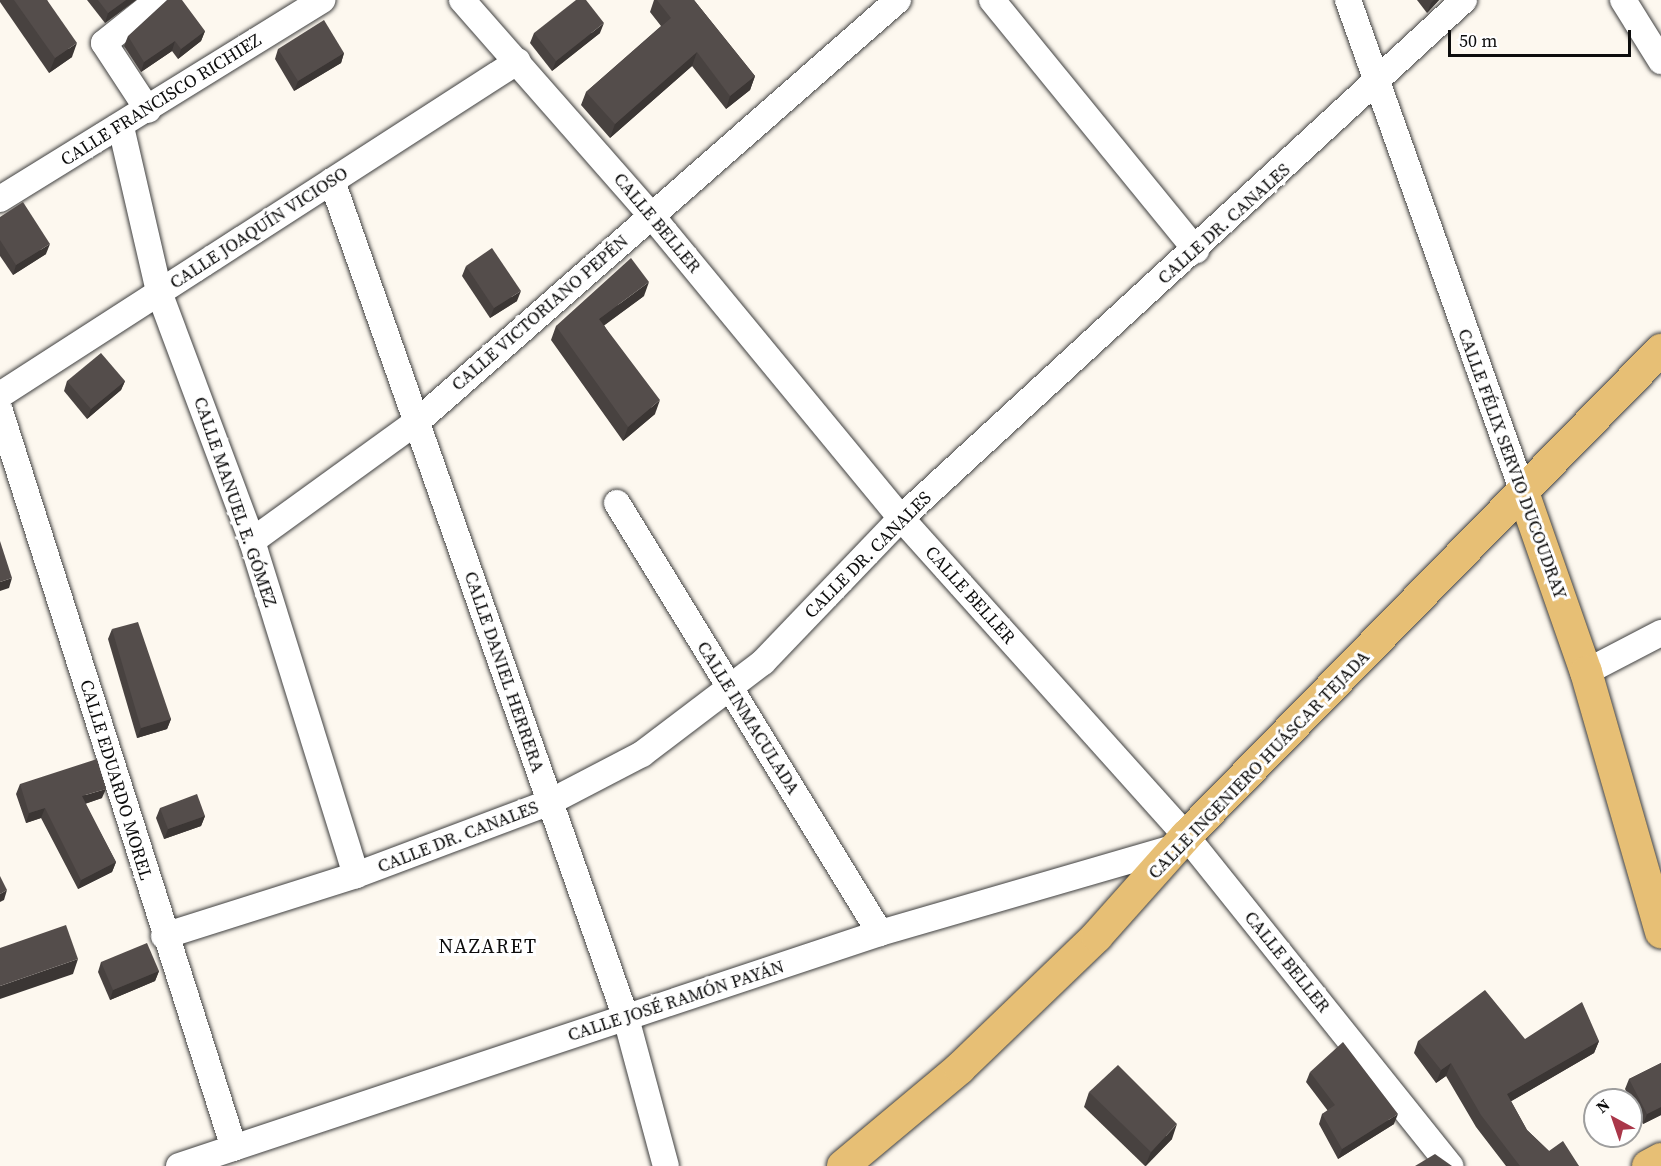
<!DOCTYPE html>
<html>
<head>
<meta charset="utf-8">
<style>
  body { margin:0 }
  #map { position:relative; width:1661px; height:1166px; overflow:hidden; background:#fdf8ef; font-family:"Source Serif 4",serif }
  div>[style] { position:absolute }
  .roads { filter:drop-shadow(0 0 2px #404040) drop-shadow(0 0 2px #404040) }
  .minor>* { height:26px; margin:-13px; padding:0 13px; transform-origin:13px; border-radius:13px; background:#fff }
  .major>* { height:32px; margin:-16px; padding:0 16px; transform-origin:16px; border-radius:16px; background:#e7bf75 }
  .wall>* { inset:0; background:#484240 }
  .shaded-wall>* { inset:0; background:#3b3634 }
  .building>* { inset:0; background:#544d4b }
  span { translate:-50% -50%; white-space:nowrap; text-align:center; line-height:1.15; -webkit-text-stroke:6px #fff; paint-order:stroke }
  .street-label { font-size:18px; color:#0d0d0d }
  .neighbourhood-label { font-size:20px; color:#0d0d0d; letter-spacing:1.5px }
  .north { position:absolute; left:1583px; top:1088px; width:60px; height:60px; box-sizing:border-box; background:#fff; border:2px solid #9e9e9e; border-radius:50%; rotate:320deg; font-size:16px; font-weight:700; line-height:24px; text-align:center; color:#0d0d0d }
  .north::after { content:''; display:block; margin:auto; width:21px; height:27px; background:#aa3749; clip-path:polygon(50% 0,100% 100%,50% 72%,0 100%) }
  .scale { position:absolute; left:1448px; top:30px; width:183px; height:27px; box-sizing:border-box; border:3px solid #0d0d0d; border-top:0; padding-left:8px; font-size:18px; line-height:21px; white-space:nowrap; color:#0d0d0d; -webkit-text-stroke:4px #fff; paint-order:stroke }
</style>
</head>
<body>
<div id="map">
  <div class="roads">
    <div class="minor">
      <div style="left:462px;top:0;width:286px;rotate:48.7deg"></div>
      <div style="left:651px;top:215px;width:393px;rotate:50.5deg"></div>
      <div style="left:901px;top:518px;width:427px;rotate:48.1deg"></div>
      <div style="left:1186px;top:836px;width:423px;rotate:51.3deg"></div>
      <div style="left:992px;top:0;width:323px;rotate:50.8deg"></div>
      <div style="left:1348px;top:0;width:525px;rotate:70.43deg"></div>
      <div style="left:1623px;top:0;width:72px;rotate:58.1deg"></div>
      <div style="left:148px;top:110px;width:80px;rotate:-123.3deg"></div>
      <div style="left:104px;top:43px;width:69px;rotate:-38.5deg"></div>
      <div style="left:121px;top:127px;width:169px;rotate:77deg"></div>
      <div style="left:159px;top:292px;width:266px;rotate:69.5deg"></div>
      <div style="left:252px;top:541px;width:350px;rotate:72.7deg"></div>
      <div style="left:332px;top:181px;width:887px;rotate:70.65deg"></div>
      <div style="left:626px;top:1018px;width:153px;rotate:74.9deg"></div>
      <div style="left:0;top:199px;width:379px;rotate:-31.7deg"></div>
      <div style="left:0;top:395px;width:616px;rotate:-32.81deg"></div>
      <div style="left:0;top:411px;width:773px;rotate:72.39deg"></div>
      <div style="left:617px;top:503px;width:504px;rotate:58.55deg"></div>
      <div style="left:252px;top:541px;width:206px;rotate:-35.9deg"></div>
      <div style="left:419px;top:420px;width:637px;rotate:-41.25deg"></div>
      <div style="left:1586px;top:672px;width:85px;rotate:-27.5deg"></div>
      <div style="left:164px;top:936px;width:201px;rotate:-17.6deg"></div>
      <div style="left:356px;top:875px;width:205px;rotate:-20.6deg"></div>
      <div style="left:548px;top:803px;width:106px;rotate:-27.5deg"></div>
      <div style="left:642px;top:754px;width:152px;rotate:-37.2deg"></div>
      <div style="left:763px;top:662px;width:199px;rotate:-46.2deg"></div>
      <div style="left:901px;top:518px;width:765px;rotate:-42.62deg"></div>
      <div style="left:179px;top:1166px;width:739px;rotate:-18.39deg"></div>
      <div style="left:880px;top:933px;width:308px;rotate:-16.2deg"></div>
    </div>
    <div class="major">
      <div style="left:1524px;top:495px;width:188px;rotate:70.7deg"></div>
      <div style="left:1586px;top:672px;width:271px;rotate:73.9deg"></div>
      <div style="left:843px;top:1166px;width:153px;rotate:-39.9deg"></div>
      <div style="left:960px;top:1068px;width:190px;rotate:-43.9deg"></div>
      <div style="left:1097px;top:936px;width:134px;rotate:-48.3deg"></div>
      <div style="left:1186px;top:836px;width:680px;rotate:-45.66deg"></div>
      <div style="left:1648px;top:1166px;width:15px;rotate:-28deg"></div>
    </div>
  </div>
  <div class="wall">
    <div style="clip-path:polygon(0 0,47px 0,72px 57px,49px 73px,0 2px)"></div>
    <div style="clip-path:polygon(87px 0,136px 0,105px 23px)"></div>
    <div style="clip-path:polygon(654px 0,694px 0,755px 76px,750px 90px,726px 109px,692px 66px,610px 138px,581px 105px,586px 92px,661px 26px,650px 12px)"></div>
    <div style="clip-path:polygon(1417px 0,1439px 0,1427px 13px)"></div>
    <div style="clip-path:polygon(205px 31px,201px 41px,178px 59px,172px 51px,141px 72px,124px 46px,128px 36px)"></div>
    <div style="clip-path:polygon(534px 33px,600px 33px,552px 71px,530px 43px)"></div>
    <div style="clip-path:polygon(278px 49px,344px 53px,341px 63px,294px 91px,275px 59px)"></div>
    <div style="clip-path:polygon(0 217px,46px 254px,13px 275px,0 256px)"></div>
    <div style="clip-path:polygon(466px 266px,517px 301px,490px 318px,462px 276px)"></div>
    <div style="clip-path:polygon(644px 296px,604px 325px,655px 414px,623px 441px,551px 340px,556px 326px)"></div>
    <div style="clip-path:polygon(67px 381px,125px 381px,121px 390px,87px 419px,64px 391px)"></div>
    <div style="clip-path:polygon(112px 629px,171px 719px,167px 729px,137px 738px,108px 639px)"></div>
    <div style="clip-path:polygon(20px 784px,102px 798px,85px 804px,116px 862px,112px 872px,78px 889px,41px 818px,26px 823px,16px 794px)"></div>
    <div style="clip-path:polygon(160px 808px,205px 816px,201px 826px,164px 839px,156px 818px)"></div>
    <div style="clip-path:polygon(101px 962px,159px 971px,155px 981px,110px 1000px,98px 972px)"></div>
    <div style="clip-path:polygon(1525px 1039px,1599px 1041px,1594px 1053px,1511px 1101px,1527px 1130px,1549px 1151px,1579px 1166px,1506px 1166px,1476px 1127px,1446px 1076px,1436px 1083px,1414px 1053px,1418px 1041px)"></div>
    <div style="clip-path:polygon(1661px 1063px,1661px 1115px,1643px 1124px,1625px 1089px,1629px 1079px)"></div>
    <div style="clip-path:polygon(1310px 1072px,1394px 1124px,1338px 1159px,1319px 1124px,1322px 1114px,1328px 1111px,1306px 1082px)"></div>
    <div style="clip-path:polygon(1089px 1092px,1172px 1139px,1146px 1166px,1145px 1166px,1084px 1107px)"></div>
  </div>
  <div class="shaded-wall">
    <div style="clip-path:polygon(126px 0,136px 0,105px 23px,108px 13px)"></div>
    <div style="clip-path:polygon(1434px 0,1439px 0,1427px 13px,1431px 3px)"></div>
    <div style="clip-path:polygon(604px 23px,600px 33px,552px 71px,556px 61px)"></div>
    <div style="clip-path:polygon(205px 31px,201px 41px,178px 59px,181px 49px)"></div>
    <div style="clip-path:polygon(175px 41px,172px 51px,141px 72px,144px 62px)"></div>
    <div style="clip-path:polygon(77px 43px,72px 57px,49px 73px,55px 58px)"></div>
    <div style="clip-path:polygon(697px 52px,692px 66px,610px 138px,615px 124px)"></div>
    <div style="clip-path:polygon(344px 53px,341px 63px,294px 91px,298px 81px)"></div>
    <div style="clip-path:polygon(755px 76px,750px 90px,726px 109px,730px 96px)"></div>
    <div style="clip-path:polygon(50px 244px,46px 254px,13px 275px,16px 265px)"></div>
    <div style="clip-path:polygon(649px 282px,644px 296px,594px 333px,599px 319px)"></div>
    <div style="clip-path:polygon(521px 291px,517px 301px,490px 318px,494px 308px)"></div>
    <div style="clip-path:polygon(125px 381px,121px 390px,87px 419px,91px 409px)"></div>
    <div style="clip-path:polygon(660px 400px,655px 414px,623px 441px,628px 427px)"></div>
    <div style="clip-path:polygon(12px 578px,9px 588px,0 591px,0 582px)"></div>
    <div style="clip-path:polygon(171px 719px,167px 729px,137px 738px,141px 728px)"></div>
    <div style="clip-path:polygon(106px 789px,102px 798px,78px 806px,82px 796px)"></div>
    <div style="clip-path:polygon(45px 808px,41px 818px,26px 823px,29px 813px)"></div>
    <div style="clip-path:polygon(205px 816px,201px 826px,164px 839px,168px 829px)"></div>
    <div style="clip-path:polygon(116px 862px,112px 872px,78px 889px,81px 880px)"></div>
    <div style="clip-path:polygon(7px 890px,4px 900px,0 902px,0 894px)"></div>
    <div style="clip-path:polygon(78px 959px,73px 974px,0 999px,0 986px)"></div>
    <div style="clip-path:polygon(159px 971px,155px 981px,110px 1000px,113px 990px)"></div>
    <div style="clip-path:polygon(1599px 1041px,1594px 1053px,1503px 1106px,1507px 1094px)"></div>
    <div style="clip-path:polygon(1451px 1063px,1446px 1076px,1436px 1083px,1441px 1070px)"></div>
    <div style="clip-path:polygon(1661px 1107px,1661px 1115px,1643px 1124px,1647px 1114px)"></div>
    <div style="clip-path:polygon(1398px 1114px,1394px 1124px,1338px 1159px,1342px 1149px)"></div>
    <div style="clip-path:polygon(1177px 1124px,1172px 1139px,1145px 1166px,1151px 1152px)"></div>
  </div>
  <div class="building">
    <div style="clip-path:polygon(14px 0,47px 0,77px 43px,55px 58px)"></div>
    <div style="clip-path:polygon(98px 0,126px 0,108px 13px)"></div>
    <div style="clip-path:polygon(167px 0,182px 0,205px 31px,181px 49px,175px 41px,144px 62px,128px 36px)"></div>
    <div style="clip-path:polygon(576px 0,586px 0,604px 23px,556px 61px,534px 33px)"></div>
    <div style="clip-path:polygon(657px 0,694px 0,755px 76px,730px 96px,697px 52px,615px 124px,586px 92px,671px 18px)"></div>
    <div style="clip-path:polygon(324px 20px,344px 53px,298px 81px,278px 49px)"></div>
    <div style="clip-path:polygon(23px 202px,50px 244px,16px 265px,0 240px,0 217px)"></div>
    <div style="clip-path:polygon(492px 248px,521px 291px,494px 308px,466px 266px)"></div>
    <div style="clip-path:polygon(631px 258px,649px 282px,599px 319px,660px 400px,628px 427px,556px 326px)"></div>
    <div style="clip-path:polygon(101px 353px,125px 381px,91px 409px,67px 381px)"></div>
    <div style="clip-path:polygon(0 541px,12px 578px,0 582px)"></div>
    <div style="clip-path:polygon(138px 622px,171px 719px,141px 728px,112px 629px)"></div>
    <div style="clip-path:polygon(97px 759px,106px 789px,82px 796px,116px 862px,81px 880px,45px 808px,29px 813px,20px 784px)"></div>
    <div style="clip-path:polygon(197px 794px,205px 816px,168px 829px,160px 808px)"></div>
    <div style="clip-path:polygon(0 876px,7px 890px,0 894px)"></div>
    <div style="clip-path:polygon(66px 925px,78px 959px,0 986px,0 948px)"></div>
    <div style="clip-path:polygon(147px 943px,159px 971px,113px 990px,101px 962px)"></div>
    <div style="clip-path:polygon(1485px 990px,1525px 1039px,1582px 1002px,1599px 1041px,1507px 1094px,1527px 1130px,1549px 1151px,1563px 1141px,1579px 1166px,1520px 1166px,1481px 1115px,1451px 1063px,1441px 1070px,1418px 1041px)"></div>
    <div style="clip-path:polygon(1343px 1042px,1398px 1114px,1342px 1149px,1322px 1114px,1335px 1105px,1310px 1072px)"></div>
    <div style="clip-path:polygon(1661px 1063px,1661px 1107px,1647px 1114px,1629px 1079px)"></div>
    <div style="clip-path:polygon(1118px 1065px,1177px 1124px,1151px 1152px,1089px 1092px)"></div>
    <div style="clip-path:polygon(1435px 1154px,1452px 1166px,1415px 1166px)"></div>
  </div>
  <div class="street-label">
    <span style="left:161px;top:100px;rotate:-32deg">CALLE FRANCISCO RICHIEZ</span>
    <span style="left:657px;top:223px;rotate:50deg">CALLE BELLER</span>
    <span style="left:1224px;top:224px;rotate:-42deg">CALLE DR. CANALES</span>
    <span style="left:259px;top:228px;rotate:-33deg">CALLE JOAQUÍN VICIOSO</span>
    <span style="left:540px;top:313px;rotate:-41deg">CALLE VICTORIANO PEPÉN</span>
    <span style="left:1512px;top:464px;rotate:70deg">CALLE FÉLIX SERVIO DUCOUDRAY</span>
    <span style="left:235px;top:502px;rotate:71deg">CALLE MANUEL E. GÓMEZ</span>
    <span style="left:868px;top:555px;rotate:-45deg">CALLE DR. CANALES</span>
    <span style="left:970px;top:595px;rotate:48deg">CALLE BELLER</span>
    <span style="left:504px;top:672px;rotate:71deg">CALLE DANIEL HERRERA</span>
    <span style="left:748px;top:718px;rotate:58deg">CALLE INMACULADA</span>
    <span style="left:1259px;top:765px;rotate:-46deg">CALLE INGENIERO HUÁSCAR TEJADA</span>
    <span style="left:116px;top:780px;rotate:73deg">CALLE EDUARDO MOREL</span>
    <span style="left:458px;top:837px;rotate:-21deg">CALLE DR. CANALES</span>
    <span style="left:1287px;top:962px;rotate:51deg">CALLE BELLER</span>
    <span style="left:676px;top:1001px;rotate:-18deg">CALLE JOSÉ RAMÓN PAYÁN</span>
  </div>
  <div class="neighbourhood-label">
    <span style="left:488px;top:946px">NAZARET</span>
  </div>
  <div class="north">N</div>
  <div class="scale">50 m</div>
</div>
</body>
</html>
